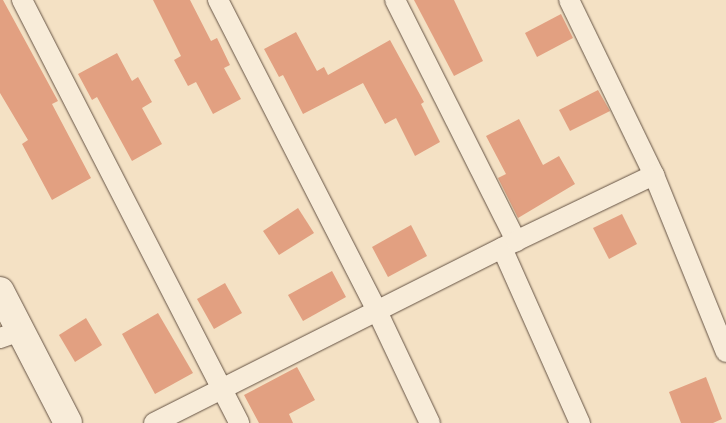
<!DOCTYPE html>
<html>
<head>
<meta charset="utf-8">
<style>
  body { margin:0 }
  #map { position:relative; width:726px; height:423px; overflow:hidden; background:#f4e1c4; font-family:"Libre Bodoni",serif }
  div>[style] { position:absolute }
  .building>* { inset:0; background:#e2a081 }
  .roads { filter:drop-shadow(0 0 1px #655344) drop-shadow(0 0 1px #655344) }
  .minor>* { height:20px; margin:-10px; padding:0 10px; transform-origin:10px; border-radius:10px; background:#f8ecd9 }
  .secondary>* { height:28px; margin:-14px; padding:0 14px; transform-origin:14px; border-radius:14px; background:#f8ecd9 }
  span { translate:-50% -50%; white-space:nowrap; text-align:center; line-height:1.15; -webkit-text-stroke:4px #f8ecd9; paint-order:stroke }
</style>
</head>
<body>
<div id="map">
  <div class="building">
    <div style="clip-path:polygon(0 0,3px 0,58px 101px,52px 104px,91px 178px,52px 200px,22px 144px,28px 140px,0 93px)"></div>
    <div style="clip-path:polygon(153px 0,190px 0,211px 41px,217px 38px,230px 65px,224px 68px,241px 99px,213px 114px,196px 82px,188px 86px,174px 60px,181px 56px)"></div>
    <div style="clip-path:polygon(414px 0,454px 0,483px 61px,454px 76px)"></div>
    <div style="clip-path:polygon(561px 14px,573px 38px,537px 57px,525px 33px)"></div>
    <div style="clip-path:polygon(296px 32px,317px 71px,324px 67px,328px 75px,390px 40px,424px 102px,421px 104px,440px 142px,415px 156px,396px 118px,385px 124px,363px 83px,303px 114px,283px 75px,279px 77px,264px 49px)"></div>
    <div style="clip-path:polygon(117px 53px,132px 81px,138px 77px,152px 102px,142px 108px,162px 144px,132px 161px,97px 97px,92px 100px,78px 74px)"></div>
    <div style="clip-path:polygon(598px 90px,610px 111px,570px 131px,559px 110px)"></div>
    <div style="clip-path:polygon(519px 119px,543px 165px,559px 156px,575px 184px,518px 218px,498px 178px,506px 174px,486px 136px)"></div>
    <div style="clip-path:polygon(298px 208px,314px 233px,279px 255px,263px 231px)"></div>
    <div style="clip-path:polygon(622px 214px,637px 244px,609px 259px,593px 228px)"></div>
    <div style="clip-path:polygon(411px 225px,427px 256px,388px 277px,372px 247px)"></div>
    <div style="clip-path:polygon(332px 271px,346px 297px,303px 321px,288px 295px)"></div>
    <div style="clip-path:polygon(225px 283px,242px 313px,214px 329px,197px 299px)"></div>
    <div style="clip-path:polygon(158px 313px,193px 373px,155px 394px,122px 334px)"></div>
    <div style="clip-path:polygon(86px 318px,102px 345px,75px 362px,59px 335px)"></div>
    <div style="clip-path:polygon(297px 367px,315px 400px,289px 414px,293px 423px,259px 423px,244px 395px)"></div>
    <div style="clip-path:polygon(706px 377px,722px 419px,713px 423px,681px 423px,669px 392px)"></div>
  </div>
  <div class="roads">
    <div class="minor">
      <div style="left:22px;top:0;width:475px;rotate:62.8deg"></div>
      <div style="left:218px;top:0;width:349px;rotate:62.9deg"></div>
      <div style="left:377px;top:311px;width:124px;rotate:64.7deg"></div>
      <div style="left:395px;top:0;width:270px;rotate:63.3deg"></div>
      <div style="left:569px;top:0;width:195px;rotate:64.1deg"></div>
      <div style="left:654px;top:175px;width:191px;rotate:67.9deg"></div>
      <div style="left:502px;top:248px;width:192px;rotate:66deg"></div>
      <div style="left:0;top:338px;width:21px;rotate:-19deg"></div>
      <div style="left:154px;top:423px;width:405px;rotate:-26.7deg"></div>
      <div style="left:516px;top:241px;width:153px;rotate:-25.6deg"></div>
    </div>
    <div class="secondary">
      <div style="left:0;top:291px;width:148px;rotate:62.7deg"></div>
    </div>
  </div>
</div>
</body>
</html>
